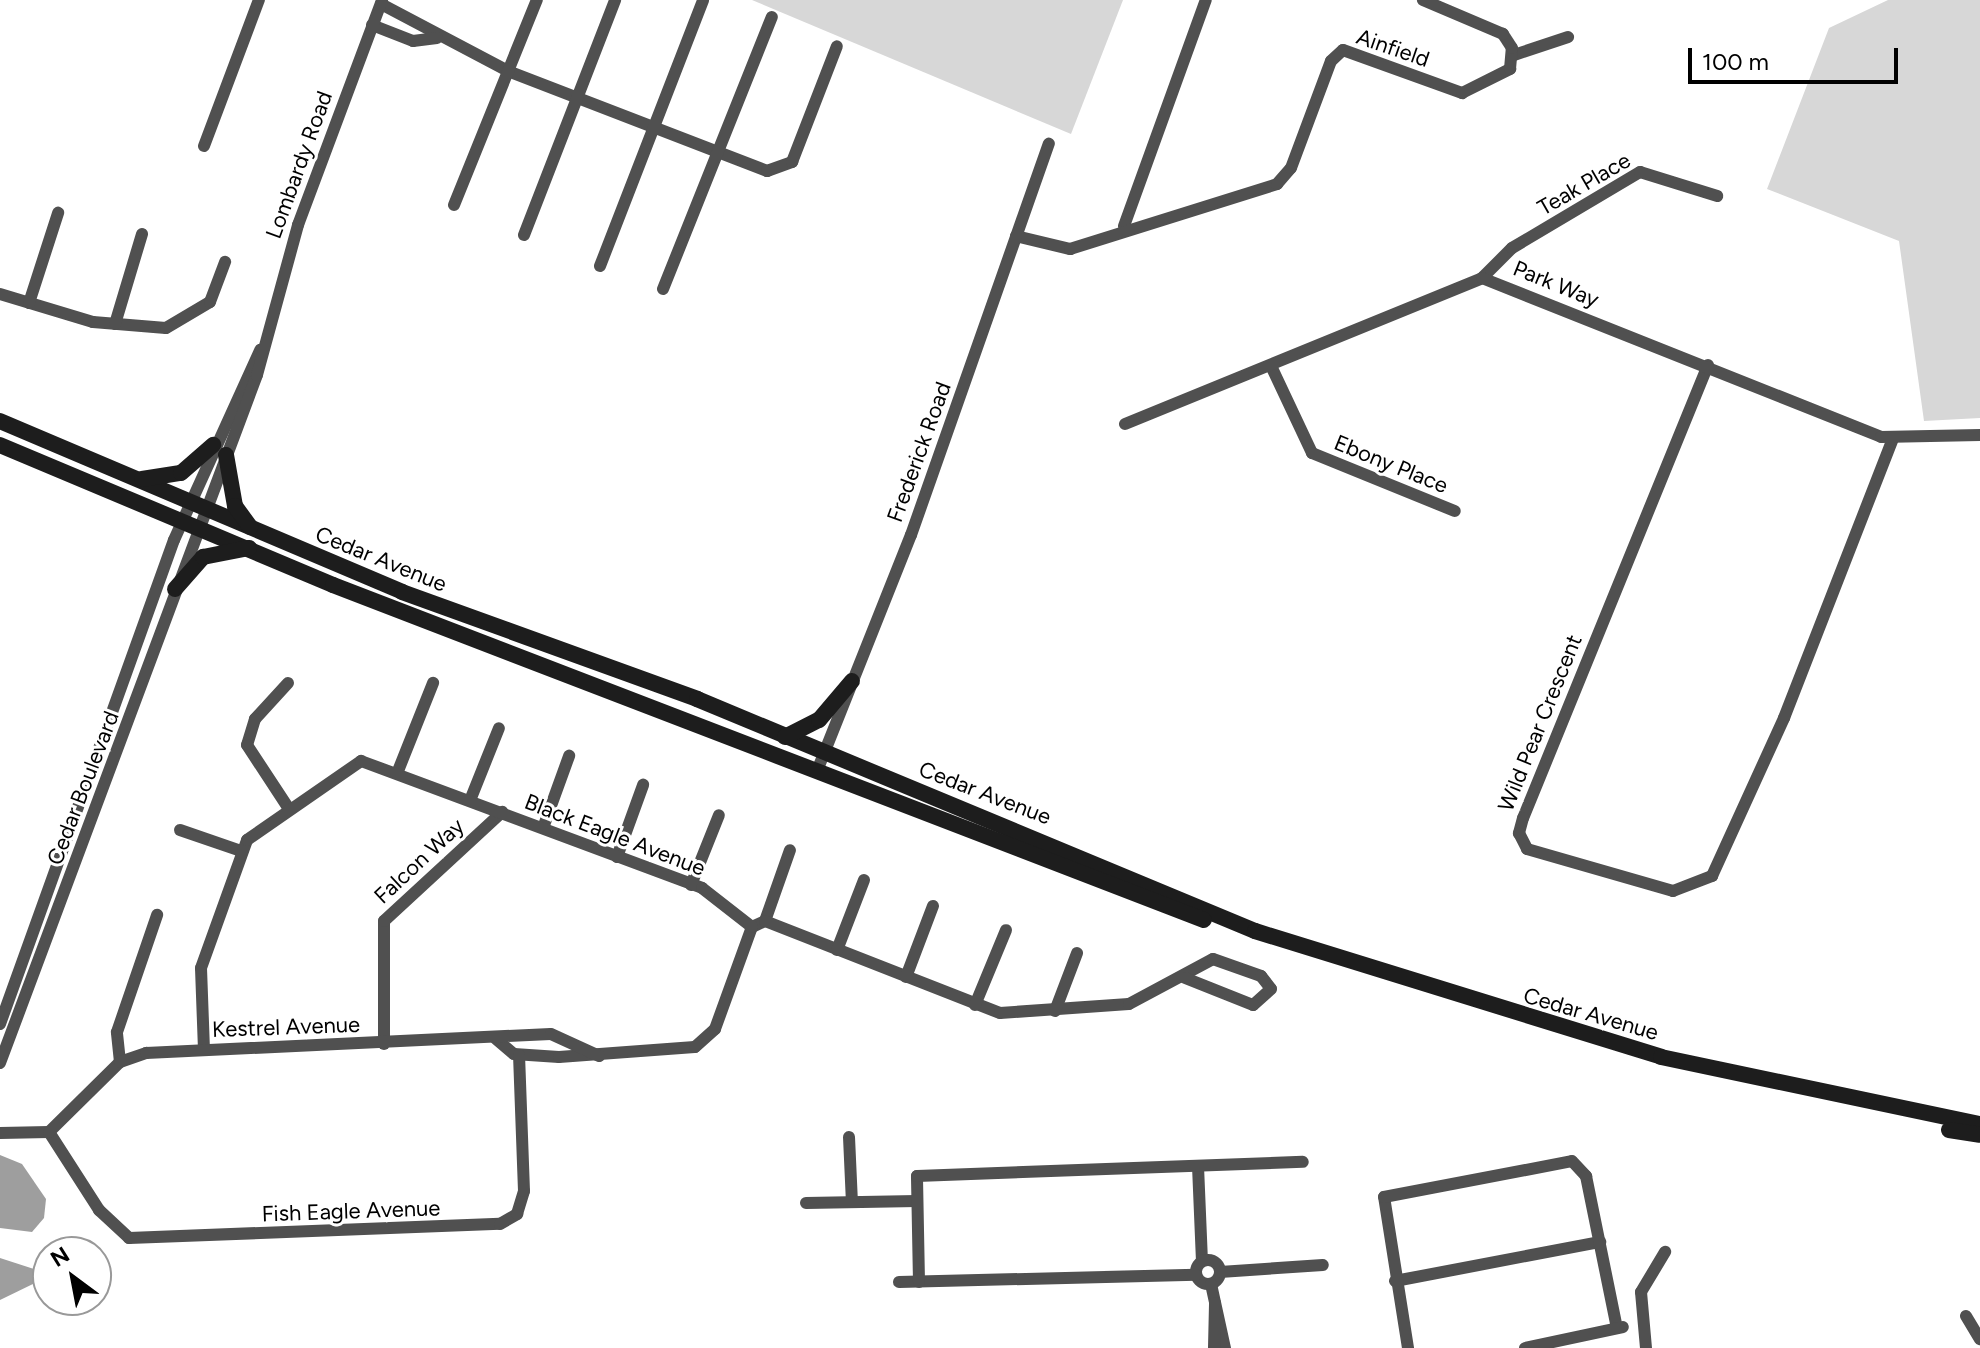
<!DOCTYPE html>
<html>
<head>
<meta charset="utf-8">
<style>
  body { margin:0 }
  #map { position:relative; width:1980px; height:1348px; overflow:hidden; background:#fff; font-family:Figtree,sans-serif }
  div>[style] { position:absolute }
  .green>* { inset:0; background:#d7d7d7 }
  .water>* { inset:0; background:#9e9e9e }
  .minor>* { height:12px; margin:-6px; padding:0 6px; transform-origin:6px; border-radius:6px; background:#505050 }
  .minor>.ring { margin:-6px; padding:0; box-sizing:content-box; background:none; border:12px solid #505050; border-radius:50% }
  .secondary>* { height:16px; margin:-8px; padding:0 8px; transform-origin:8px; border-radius:8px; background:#1d1d1d }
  span { translate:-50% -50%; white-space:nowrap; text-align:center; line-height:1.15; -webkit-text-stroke:6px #fff; paint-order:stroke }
  .street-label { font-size:22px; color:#000 }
  .north { position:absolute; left:32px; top:1236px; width:80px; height:80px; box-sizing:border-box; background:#fff; border:2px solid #999; border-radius:50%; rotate:328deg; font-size:22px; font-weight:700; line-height:32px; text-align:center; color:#000 }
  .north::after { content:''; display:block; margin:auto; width:28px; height:36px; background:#000; clip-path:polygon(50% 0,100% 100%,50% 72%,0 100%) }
  .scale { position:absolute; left:1688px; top:48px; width:210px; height:36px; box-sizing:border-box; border:4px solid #000; border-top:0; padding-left:10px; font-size:24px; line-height:28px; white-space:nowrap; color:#000; -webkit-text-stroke:6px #fff; paint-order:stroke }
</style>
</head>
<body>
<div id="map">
  <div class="green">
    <div style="clip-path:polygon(752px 0,1123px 0,1071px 134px)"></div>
    <div style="clip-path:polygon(1888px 0,1980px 0,1980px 418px,1924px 421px,1899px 241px,1767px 189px,1829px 28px)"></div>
  </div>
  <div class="water">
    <div style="clip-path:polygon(0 1155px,22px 1164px,46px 1199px,44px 1218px,32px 1232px,0 1228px)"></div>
    <div style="clip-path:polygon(0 1258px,37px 1270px,35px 1283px,0 1300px)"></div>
  </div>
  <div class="minor">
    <div style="left:381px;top:4px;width:144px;rotate:27.8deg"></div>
    <div style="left:508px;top:71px;width:278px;rotate:21.1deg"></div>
    <div style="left:767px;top:171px;width:27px;rotate:-20deg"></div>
    <div style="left:792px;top:162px;width:124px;rotate:-68.8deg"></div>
    <div style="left:372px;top:25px;width:44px;rotate:21.3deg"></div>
    <div style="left:413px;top:41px;width:24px;rotate:-7deg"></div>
    <div style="left:1514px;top:55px;width:57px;rotate:-18.4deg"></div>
    <div style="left:204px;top:146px;width:156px;rotate:-69.4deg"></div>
    <div style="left:454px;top:205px;width:221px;rotate:-68deg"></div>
    <div style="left:1124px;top:226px;width:240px;rotate:-70.1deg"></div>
    <div style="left:524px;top:235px;width:252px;rotate:-68.8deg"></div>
    <div style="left:1016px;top:236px;width:56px;rotate:13.5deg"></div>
    <div style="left:1070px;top:249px;width:217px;rotate:-17.4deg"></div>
    <div style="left:1277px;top:184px;width:21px;rotate:-49deg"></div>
    <div style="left:1291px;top:168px;width:114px;rotate:-69.5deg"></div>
    <div style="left:1331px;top:61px;width:16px;rotate:-43deg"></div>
    <div style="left:1343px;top:50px;width:127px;rotate:19.9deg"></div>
    <div style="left:1462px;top:93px;width:54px;rotate:-26.6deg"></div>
    <div style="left:1510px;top:69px;width:21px;rotate:-85deg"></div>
    <div style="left:1512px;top:48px;width:17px;rotate:-123deg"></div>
    <div style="left:1503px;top:34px;width:87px;rotate:-157deg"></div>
    <div style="left:600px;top:266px;width:285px;rotate:-68.8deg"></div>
    <div style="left:1482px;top:278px;width:42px;rotate:-45deg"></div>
    <div style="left:1512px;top:248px;width:149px;rotate:-30.7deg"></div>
    <div style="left:1640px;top:172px;width:81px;rotate:17.3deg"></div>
    <div style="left:663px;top:289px;width:293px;rotate:-68.2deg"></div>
    <div style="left:0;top:294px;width:97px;rotate:16.8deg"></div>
    <div style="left:93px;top:322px;width:73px;rotate:4.7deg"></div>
    <div style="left:166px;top:328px;width:51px;rotate:-30.6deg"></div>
    <div style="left:210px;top:302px;width:43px;rotate:-69.4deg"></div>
    <div style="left:29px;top:303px;width:95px;rotate:-72.1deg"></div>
    <div style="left:115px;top:324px;width:94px;rotate:-73.3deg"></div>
    <div style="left:1708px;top:365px;width:489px;rotate:112.2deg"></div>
    <div style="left:1523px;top:818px;width:16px;rotate:105deg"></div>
    <div style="left:1519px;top:833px;width:18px;rotate:63deg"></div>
    <div style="left:1527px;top:849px;width:152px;rotate:16deg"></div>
    <div style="left:1673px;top:891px;width:42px;rotate:-21deg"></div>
    <div style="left:1712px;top:876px;width:174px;rotate:-65.5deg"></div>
    <div style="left:1784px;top:718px;width:300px;rotate:-68.7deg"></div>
    <div style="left:1272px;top:368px;width:94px;rotate:64.8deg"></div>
    <div style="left:1312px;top:453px;width:154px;rotate:22.1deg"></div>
    <div style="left:1125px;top:424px;width:386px;rotate:-22.2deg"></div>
    <div style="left:1482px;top:278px;width:430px;rotate:21.7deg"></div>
    <div style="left:1881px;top:437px;width:99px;rotate:-1.2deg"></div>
    <div style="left:288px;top:683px;width:49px;rotate:132.5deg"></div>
    <div style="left:255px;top:719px;width:27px;rotate:107deg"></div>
    <div style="left:247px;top:745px;width:77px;rotate:56.7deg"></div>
    <div style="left:398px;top:771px;width:95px;rotate:-68.3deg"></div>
    <div style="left:817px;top:771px;width:254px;rotate:-68.3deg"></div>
    <div style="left:911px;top:535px;width:415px;rotate:-70.6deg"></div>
    <div style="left:471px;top:798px;width:75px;rotate:-68.2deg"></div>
    <div style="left:543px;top:828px;width:77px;rotate:-70.1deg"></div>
    <div style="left:180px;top:830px;width:65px;rotate:19deg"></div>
    <div style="left:617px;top:857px;width:77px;rotate:-70.1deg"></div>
    <div style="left:691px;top:885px;width:75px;rotate:-68.2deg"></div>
    <div style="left:765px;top:921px;width:75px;rotate:-70.6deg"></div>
    <div style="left:752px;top:927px;width:14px;rotate:-25deg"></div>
    <div style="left:765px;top:921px;width:252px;rotate:21.4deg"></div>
    <div style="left:1000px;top:1013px;width:129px;rotate:-4deg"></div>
    <div style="left:1129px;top:1004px;width:95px;rotate:-28.2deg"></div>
    <div style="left:1213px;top:959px;width:51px;rotate:19.5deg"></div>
    <div style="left:1261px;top:976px;width:16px;rotate:52deg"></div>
    <div style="left:1271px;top:989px;width:24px;rotate:138deg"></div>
    <div style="left:1253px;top:1005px;width:73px;rotate:-158.3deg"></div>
    <div style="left:837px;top:950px;width:75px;rotate:-68.9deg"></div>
    <div style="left:906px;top:977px;width:76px;rotate:-69.2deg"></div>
    <div style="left:975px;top:1005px;width:81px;rotate:-67.5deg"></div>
    <div style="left:1055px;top:1011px;width:62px;rotate:-69.2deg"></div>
    <div style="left:0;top:1024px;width:514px;rotate:-70.23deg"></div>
    <div style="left:174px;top:540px;width:209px;rotate:-65.6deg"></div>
    <div style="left:496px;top:1039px;width:23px;rotate:40deg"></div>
    <div style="left:514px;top:1054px;width:45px;rotate:3.8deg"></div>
    <div style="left:559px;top:1057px;width:136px;rotate:-4.2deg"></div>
    <div style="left:695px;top:1047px;width:27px;rotate:-42deg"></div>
    <div style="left:715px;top:1029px;width:109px;rotate:-70.1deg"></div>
    <div style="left:384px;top:1044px;width:123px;rotate:-90deg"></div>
    <div style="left:384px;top:921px;width:161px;rotate:-42.7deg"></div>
    <div style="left:204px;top:1050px;width:82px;rotate:-92.1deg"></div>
    <div style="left:201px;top:968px;width:136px;rotate:-70.2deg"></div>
    <div style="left:247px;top:840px;width:139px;rotate:-34.7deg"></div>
    <div style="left:361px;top:761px;width:364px;rotate:20.4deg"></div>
    <div style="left:702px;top:888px;width:63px;rotate:38deg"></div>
    <div style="left:120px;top:1062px;width:30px;rotate:-96deg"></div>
    <div style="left:117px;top:1032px;width:124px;rotate:-71.1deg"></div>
    <div style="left:0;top:1063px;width:734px;rotate:-69.52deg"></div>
    <div style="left:257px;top:375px;width:156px;rotate:-74.7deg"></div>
    <div style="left:298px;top:225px;width:240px;rotate:-69.5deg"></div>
    <div style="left:49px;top:1132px;width:93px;rotate:57.3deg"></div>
    <div style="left:99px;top:1210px;width:41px;rotate:43deg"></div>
    <div style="left:129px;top:1238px;width:371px;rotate:-2.2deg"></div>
    <div style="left:500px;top:1224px;width:20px;rotate:-30deg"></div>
    <div style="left:517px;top:1214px;width:24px;rotate:-73deg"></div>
    <div style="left:524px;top:1191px;width:136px;rotate:-92.1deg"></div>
    <div style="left:0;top:1133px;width:49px;rotate:-1.2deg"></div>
    <div style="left:49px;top:1132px;width:100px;rotate:-44.6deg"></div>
    <div style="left:120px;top:1062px;width:28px;rotate:-19deg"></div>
    <div style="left:146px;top:1053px;width:405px;rotate:-2.7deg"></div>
    <div style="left:551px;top:1034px;width:53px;rotate:24.6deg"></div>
    <div style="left:849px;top:1137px;width:65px;rotate:87.4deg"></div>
    <div style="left:1198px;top:1166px;width:95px;rotate:87.6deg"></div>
    <div style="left:806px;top:1203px;width:111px;rotate:-1deg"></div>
    <div class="ring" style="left:1196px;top:1260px;width:12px;height:12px"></div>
    <div style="left:1220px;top:1272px;width:103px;rotate:-3.9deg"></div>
    <div style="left:1395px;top:1281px;width:209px;rotate:-10.8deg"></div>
    <div style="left:899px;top:1282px;width:297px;rotate:-1.4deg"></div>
    <div style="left:919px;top:1282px;width:106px;rotate:-91.1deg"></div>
    <div style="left:917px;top:1176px;width:386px;rotate:-2.1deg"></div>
    <div style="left:1211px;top:1284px;width:66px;rotate:77.7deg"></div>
    <div style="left:1966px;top:1316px;width:27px;rotate:59deg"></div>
    <div style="left:1214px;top:1348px;width:45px;rotate:-88.7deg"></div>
    <div style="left:1408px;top:1348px;width:153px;rotate:-99deg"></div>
    <div style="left:1384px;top:1197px;width:191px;rotate:-10.8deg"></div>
    <div style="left:1572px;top:1161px;width:21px;rotate:47deg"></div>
    <div style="left:1586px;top:1176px;width:155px;rotate:78.5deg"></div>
    <div style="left:1525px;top:1348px;width:100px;rotate:-12.1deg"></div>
    <div style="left:1646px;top:1348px;width:56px;rotate:-95.1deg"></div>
    <div style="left:1641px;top:1292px;width:47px;rotate:-59deg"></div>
  </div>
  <div class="secondary">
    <div style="left:0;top:421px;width:437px;rotate:23deg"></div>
    <div style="left:402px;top:592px;width:314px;rotate:19.9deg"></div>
    <div style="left:697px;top:699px;width:604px;rotate:22.58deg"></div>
    <div style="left:1255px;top:931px;width:425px;rotate:17.2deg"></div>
    <div style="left:1661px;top:1057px;width:326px;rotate:11.9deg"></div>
    <div style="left:0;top:445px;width:361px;rotate:22.8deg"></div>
    <div style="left:333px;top:585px;width:933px;rotate:21.04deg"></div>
    <div style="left:226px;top:455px;width:52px;rotate:80deg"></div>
    <div style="left:235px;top:506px;width:26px;rotate:54deg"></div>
    <div style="left:142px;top:479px;width:39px;rotate:-9deg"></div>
    <div style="left:181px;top:473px;width:43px;rotate:-41.2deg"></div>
    <div style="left:175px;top:589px;width:43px;rotate:-48.8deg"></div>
    <div style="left:203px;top:557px;width:47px;rotate:-11.1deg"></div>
    <div style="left:785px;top:737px;width:38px;rotate:-27deg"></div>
    <div style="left:819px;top:720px;width:51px;rotate:-49.8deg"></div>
    <div style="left:1949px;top:1130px;width:31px;rotate:9deg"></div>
  </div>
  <div class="street-label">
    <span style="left:1393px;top:48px;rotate:19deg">Ainfield</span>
    <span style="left:299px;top:165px;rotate:-70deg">Lombardy Road</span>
    <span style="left:1584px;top:184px;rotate:-30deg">Teak Place</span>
    <span style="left:1556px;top:284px;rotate:22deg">Park Way</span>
    <span style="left:919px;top:452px;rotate:-70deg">Frederick Road</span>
    <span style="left:1391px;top:464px;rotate:22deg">Ebony Place</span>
    <span style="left:381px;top:559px;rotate:22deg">Cedar Avenue</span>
    <span style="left:1540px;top:723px;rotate:-68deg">Wild Pear Crescent</span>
    <span style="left:83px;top:788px;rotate:-69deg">Cedar Boulevard</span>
    <span style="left:985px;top:793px;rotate:21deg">Cedar Avenue</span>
    <span style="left:615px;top:835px;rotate:21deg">Black Eagle Avenue</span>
    <span style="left:419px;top:861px;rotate:-43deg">Falcon Way</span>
    <span style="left:1591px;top:1014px;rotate:16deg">Cedar Avenue</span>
    <span style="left:286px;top:1027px;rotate:-2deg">Kestrel Avenue</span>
    <span style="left:351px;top:1211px;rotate:-2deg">Fish Eagle Avenue</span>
  </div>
  <div class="north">N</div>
  <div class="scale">100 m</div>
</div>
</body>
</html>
